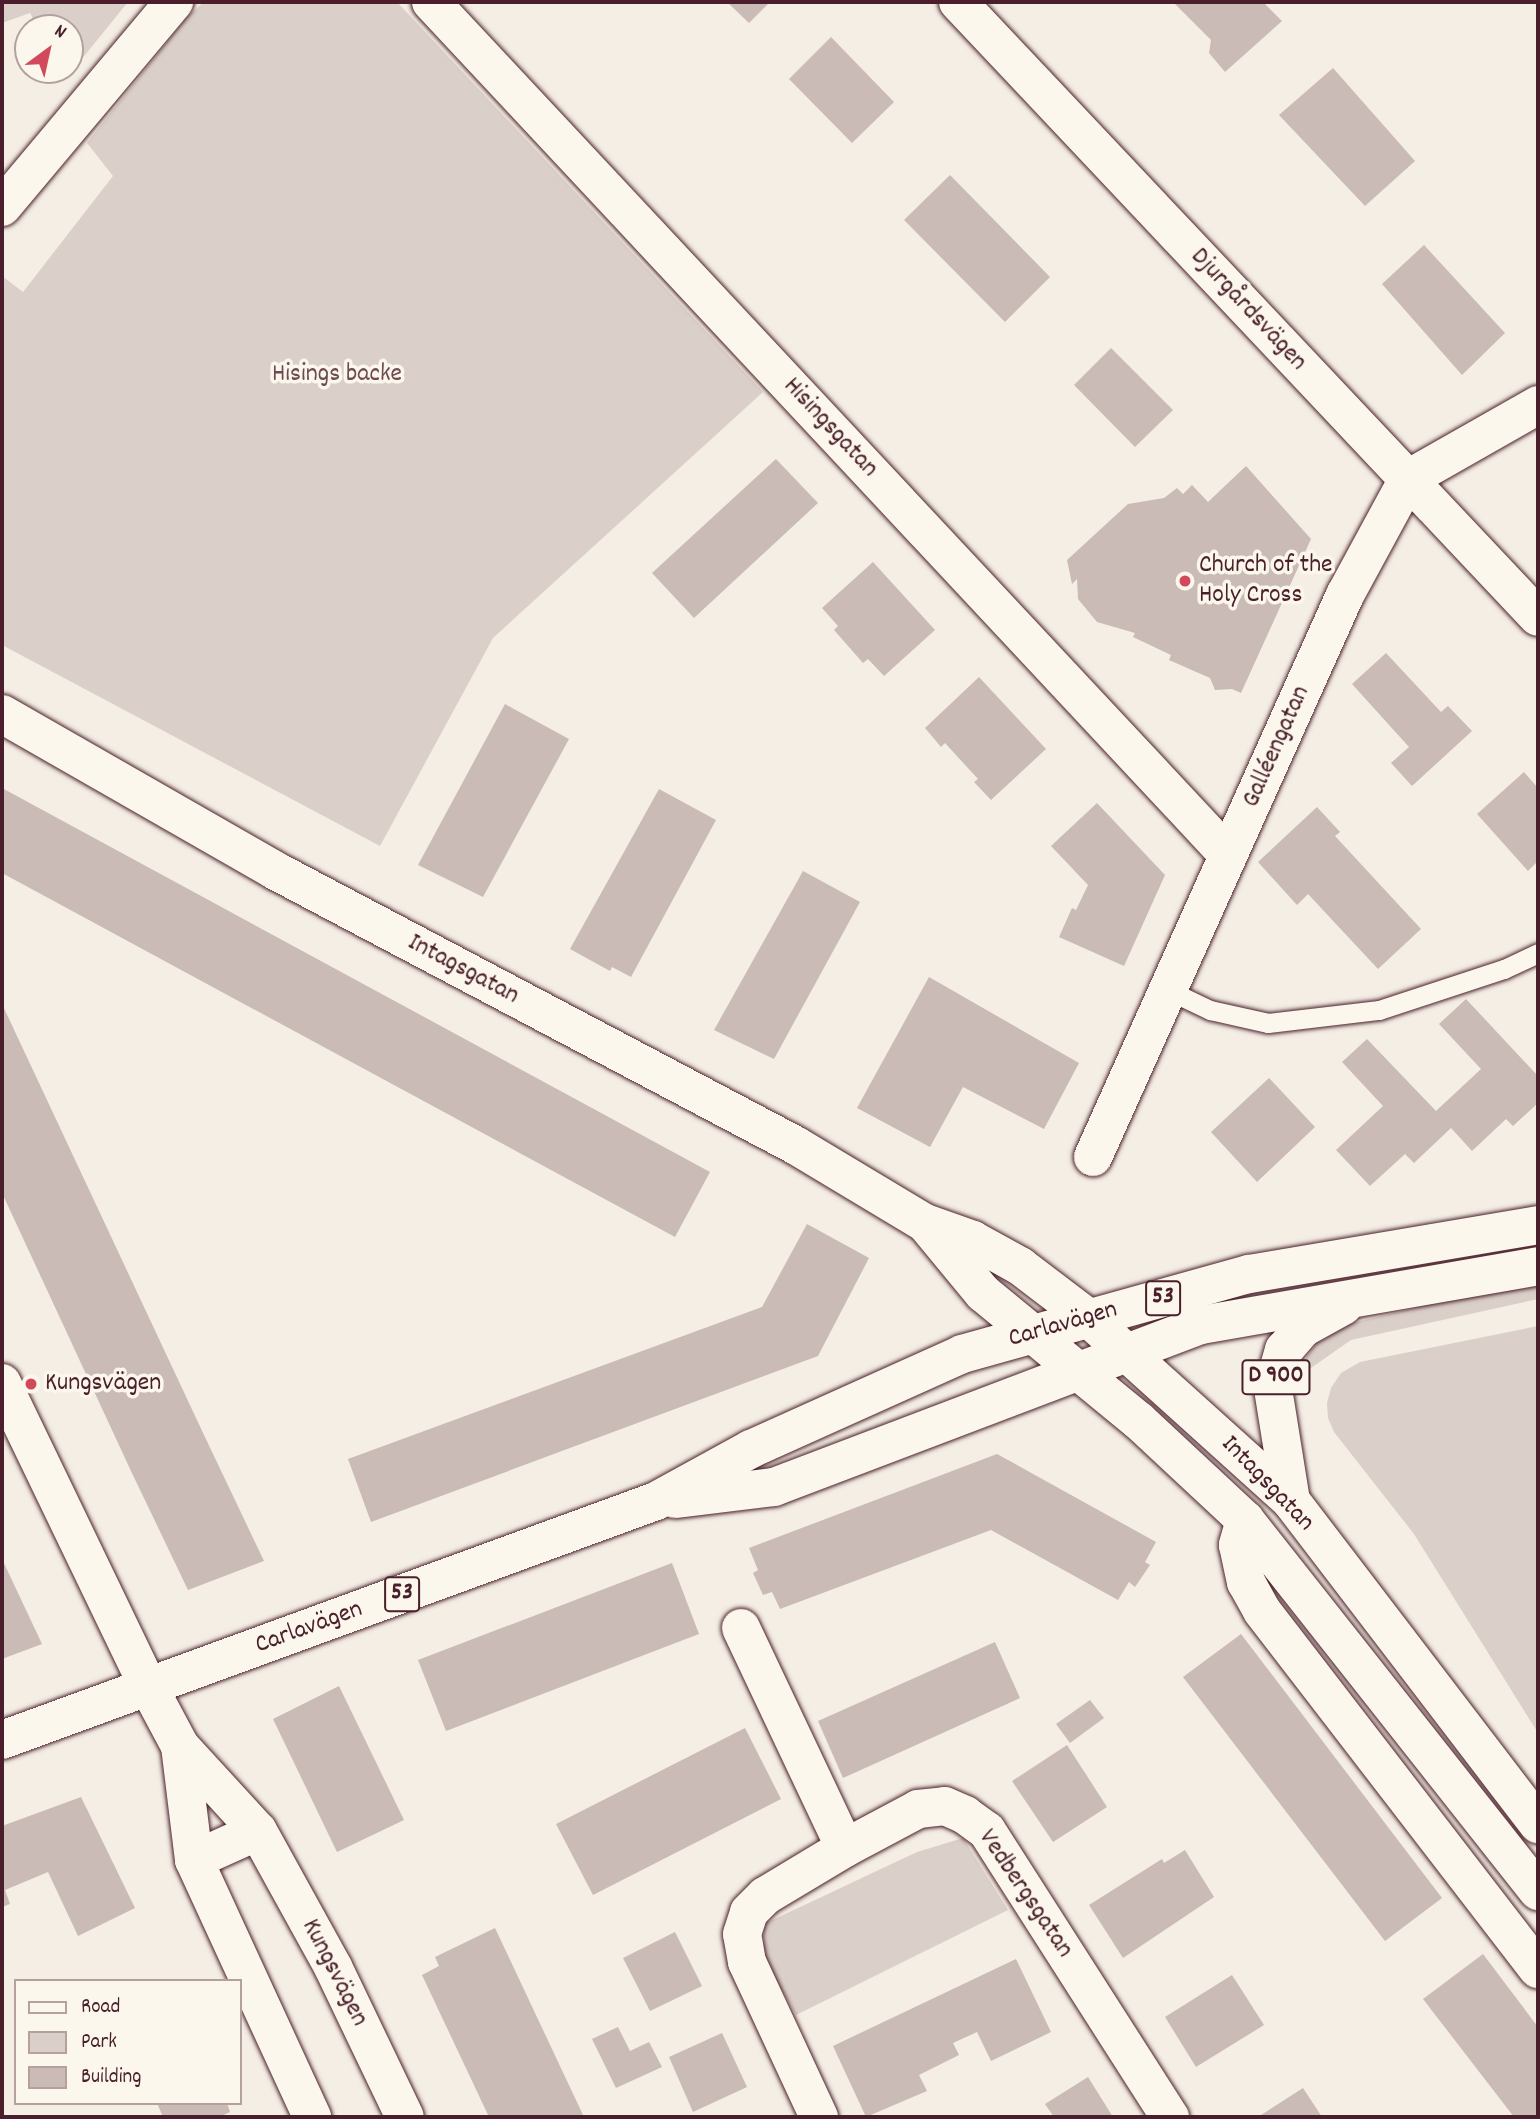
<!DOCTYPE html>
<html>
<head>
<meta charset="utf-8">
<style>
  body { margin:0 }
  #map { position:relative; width:1540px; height:2119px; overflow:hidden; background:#f4eee4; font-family:Dekko,sans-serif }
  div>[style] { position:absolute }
  .green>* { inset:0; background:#dbd0c9 }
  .building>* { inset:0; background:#cabbb6 }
  .roads { filter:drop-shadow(0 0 2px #4a1f2b) drop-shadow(0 0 2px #4a1f2b) }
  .lane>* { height:19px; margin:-9.5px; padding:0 9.5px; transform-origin:9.5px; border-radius:9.5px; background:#fbf7ec }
  .street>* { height:38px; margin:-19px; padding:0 19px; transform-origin:19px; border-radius:19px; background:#fbf7ec }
  .secondary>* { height:38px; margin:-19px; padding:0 19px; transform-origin:19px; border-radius:19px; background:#fbf7ec }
  .primary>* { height:38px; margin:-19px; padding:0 19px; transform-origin:19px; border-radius:19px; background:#fbf7ec }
  .dots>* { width:19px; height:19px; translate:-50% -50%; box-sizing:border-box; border:4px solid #fbf7ec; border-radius:50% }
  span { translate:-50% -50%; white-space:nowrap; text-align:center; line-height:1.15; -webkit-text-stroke:7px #fbf7ec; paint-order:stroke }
  .shield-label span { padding:2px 5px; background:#fbf7ec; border:2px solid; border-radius:5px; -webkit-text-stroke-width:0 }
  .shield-label { font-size:24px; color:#4a1f2b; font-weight:700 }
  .street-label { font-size:26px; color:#4a1f2b }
  .park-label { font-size:26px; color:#6e4b52 }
  .poi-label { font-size:26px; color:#4a1f2b }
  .left { translate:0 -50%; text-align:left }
  .frame { position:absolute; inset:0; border:4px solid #4a1f2b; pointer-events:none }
  .legend { position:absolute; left:14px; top:1979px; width:228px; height:126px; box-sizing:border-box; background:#fbf7ec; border:2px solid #b4a19f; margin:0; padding:9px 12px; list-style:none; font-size:21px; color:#4a1f2b }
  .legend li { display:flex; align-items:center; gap:14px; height:35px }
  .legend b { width:35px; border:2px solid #b4a19f }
  .north { position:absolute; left:14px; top:14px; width:70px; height:70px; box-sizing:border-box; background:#fbf7ec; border:2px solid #b4a19f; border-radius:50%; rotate:33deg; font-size:19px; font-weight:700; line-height:28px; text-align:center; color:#4a1f2b }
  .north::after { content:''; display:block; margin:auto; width:24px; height:32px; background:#d1495b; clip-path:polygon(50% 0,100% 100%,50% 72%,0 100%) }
</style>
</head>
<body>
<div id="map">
  <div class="green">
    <div style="clip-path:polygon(2px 2px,128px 2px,68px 76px,61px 70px,70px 70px,70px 28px,38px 28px,30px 13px,2px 23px)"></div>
    <div style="clip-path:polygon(204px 2px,397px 2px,763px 392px,493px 638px,380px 846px,2px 645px,2px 276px,23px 292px,113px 176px,87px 143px,187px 17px)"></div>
    <div style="clip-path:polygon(1538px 1279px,1538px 1299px,1351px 1340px,1311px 1368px,1296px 1372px,1327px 1329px)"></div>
    <div style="clip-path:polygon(1538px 1326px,1538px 1733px,1414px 1534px,1334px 1432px,1328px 1418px,1327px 1403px,1331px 1388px,1341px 1373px,1360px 1362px)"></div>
    <div style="clip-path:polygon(963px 1838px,1008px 1910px,796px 2015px,764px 1958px,764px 1924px,917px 1852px)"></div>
  </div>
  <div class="building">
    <div style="clip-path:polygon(727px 2px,770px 2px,749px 23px)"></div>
    <div style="clip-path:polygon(1173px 2px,1263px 2px,1282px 21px,1225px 72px,1209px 53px,1211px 40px)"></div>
    <div style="clip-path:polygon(831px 37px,894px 102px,852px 143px,789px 79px)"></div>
    <div style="clip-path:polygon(1333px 68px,1415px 161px,1365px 206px,1279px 115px)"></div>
    <div style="clip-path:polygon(950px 175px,1050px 277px,1005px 322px,904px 220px)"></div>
    <div style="clip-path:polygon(1424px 245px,1505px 333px,1462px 375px,1382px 284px)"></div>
    <div style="clip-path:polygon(1111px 348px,1173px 410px,1135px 447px,1074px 385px)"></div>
    <div style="clip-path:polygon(776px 459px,818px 503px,694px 618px,652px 573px)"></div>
    <div style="clip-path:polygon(1246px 466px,1311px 539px,1241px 693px,1232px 689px,1215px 690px,1210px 678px,1169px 660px,1171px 655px,1133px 637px,1135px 633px,1097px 622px,1078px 599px,1077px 579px,1072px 584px,1067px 560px,1128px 504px,1164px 498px,1177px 488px,1183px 494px,1192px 485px,1208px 502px)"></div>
    <div style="clip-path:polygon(873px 562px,935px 630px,884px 676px,868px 659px,863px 663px,834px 630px,838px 626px,822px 608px)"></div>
    <div style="clip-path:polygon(1386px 653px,1441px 712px,1448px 706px,1472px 731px,1412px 786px,1391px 763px,1409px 747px,1352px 684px)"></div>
    <div style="clip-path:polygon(979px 677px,1046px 749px,991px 800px,974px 782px,978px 779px,945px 743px,941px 747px,925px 728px)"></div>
    <div style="clip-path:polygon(505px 704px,569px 739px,483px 897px,418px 865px)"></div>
    <div style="clip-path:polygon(1524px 772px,1538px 788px,1538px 861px,1528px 871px,1477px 814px)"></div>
    <div style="clip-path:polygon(2px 788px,710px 1172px,675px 1237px,2px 873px)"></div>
    <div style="clip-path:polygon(659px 789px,716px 820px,631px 977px,612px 967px,610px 971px,570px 949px)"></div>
    <div style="clip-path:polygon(1097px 803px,1165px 875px,1124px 966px,1059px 937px,1072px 908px,1076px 910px,1088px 885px,1051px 846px)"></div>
    <div style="clip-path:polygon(1317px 807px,1340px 832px,1335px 836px,1421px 929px,1378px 969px,1308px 894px,1297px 905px,1258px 862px)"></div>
    <div style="clip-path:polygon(803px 871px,860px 902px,774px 1059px,714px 1030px)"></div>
    <div style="clip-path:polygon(929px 977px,1079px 1063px,1044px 1129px,963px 1087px,930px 1147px,857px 1108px)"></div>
    <div style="clip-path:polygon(1466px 999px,1538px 1076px,1538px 1103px,1513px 1126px,1506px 1119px,1472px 1151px,1451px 1128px,1414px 1163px,1405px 1154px,1370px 1186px,1336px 1150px,1383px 1106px,1342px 1062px,1367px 1039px,1436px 1111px,1481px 1069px,1439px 1024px)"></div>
    <div style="clip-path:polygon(2px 1004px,204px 1435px,264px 1561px,188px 1590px,131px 1471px,2px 1193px)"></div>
    <div style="clip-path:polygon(1269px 1078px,1315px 1127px,1257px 1182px,1211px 1132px)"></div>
    <div style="clip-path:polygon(807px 1224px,869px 1258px,818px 1356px,371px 1522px,348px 1459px,762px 1307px)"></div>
    <div style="clip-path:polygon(997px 1454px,1156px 1542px,1145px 1562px,1150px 1565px,1135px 1587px,1129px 1582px,1118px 1600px,991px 1530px,780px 1609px,772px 1592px,763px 1595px,753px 1573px,758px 1570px,749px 1548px)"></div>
    <div style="clip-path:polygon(2px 1559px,42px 1644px,2px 1659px)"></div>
    <div style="clip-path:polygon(672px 1563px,699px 1634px,446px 1731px,418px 1660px)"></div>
    <div style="clip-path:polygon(1241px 1634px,1442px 1898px,1385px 1941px,1183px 1677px)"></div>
    <div style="clip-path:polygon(995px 1642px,1020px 1698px,843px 1778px,818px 1721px)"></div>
    <div style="clip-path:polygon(339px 1686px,404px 1820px,337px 1852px,273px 1719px)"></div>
    <div style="clip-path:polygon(1090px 1700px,1104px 1718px,1070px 1743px,1056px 1724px)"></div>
    <div style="clip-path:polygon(745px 1728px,781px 1799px,593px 1895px,556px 1824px)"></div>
    <div style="clip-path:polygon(1067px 1745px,1107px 1807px,1053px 1842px,1012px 1781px)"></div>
    <div style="clip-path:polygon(81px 1797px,135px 1908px,78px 1936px,48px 1872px,5px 1890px,10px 1904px,2px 1907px,2px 1826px)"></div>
    <div style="clip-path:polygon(1185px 1850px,1214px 1897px,1123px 1958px,1089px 1905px,1162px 1859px,1164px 1863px)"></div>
    <div style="clip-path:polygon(495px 1928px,584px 2117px,489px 2117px,422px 1975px,439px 1966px,435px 1957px)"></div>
    <div style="clip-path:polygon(675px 1932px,702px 1986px,650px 2011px,623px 1958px)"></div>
    <div style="clip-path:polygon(1483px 1954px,1538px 2027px,1538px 2117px,1514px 2117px,1423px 1999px)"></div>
    <div style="clip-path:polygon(1016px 1959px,1051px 2032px,991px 2061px,977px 2032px,953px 2043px,959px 2055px,919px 2075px,927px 2091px,866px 2117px,833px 2046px)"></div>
    <div style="clip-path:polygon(1232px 1975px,1264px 2025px,1196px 2067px,1165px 2017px)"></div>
    <div style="clip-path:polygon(618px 2027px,630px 2051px,649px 2042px,662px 2067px,616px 2088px,592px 2039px)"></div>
    <div style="clip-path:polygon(722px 2033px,747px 2087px,693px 2112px,669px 2057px)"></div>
    <div style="clip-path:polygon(1088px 2077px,1113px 2117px,1054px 2117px,1045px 2104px)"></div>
    <div style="clip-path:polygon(1303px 2088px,1322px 2117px,1258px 2117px)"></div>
    <div style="clip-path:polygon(157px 2103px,227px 2103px,230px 2112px,219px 2117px,163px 2117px)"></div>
  </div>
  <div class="roads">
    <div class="lane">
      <div style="left:1168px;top:990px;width:47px;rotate:25.5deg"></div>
      <div style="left:1210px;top:1010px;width:59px;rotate:12.6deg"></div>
      <div style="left:1268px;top:1023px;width:112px;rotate:-6.7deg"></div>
      <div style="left:1379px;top:1010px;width:132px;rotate:-18.2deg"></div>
      <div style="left:1504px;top:969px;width:38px;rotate:-25deg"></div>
    </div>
    <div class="street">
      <div style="left:431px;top:2px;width:1167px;rotate:46.94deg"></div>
      <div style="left:958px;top:2px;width:845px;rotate:46.68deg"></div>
      <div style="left:2px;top:207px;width:268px;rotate:-50deg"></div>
      <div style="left:1093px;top:1157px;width:616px;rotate:-65.85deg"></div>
      <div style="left:1345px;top:595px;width:132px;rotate:-61.5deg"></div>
      <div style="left:1408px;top:479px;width:150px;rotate:-29.6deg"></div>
      <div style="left:2px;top:1383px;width:336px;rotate:64.3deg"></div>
      <div style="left:148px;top:1686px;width:68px;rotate:61.9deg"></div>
      <div style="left:180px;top:1746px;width:115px;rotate:47.5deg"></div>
      <div style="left:258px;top:1831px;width:155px;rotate:61.1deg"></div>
      <div style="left:333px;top:1967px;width:166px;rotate:64.4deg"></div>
      <div style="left:1245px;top:1520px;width:26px;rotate:106deg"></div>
      <div style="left:1238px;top:1545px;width:38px;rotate:78deg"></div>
      <div style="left:1246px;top:1582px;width:33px;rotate:61deg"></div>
      <div style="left:1262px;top:1611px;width:452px;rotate:52.4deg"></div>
      <div style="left:741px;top:1628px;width:243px;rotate:64.7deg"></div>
      <div style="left:180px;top:1746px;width:115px;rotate:83deg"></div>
      <div style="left:194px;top:1860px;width:283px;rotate:65.3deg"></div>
      <div style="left:194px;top:1860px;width:70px;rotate:-24.4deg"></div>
      <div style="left:819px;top:2117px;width:171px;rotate:-114.9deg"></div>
      <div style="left:747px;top:1962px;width:28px;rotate:-100deg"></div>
      <div style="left:742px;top:1934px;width:23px;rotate:-72deg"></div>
      <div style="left:749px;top:1912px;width:23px;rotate:-45deg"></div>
      <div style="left:765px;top:1896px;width:93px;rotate:-31deg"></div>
      <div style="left:845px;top:1848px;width:83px;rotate:-28.1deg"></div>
      <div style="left:918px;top:1809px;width:27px;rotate:-6deg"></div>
      <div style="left:945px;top:1806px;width:22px;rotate:24deg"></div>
      <div style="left:965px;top:1815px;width:27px;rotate:36deg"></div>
      <div style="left:987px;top:1831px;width:340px;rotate:57.4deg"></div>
    </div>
    <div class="secondary">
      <div style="left:2px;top:714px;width:314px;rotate:29.8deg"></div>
      <div style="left:274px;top:870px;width:589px;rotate:27.83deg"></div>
      <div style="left:795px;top:1145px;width:152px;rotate:31deg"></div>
      <div style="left:925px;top:1223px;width:51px;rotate:19.5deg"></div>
      <div style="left:973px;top:1240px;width:54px;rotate:29deg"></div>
      <div style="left:1020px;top:1266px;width:84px;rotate:37.3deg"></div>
      <div style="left:1087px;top:1317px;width:275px;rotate:42deg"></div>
      <div style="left:1291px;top:1501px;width:407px;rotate:52.6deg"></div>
      <div style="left:925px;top:1223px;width:91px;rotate:50.4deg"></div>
      <div style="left:983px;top:1293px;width:202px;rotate:39.4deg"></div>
      <div style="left:1139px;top:1421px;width:145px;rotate:43deg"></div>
      <div style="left:1245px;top:1520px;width:473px;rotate:51.7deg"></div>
    </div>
    <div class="primary">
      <div style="left:675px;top:1499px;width:100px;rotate:-6.9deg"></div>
      <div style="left:774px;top:1487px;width:457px;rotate:-20.8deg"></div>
      <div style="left:1201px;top:1325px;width:342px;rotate:-9.9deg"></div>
      <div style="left:1291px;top:1501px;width:114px;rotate:-99.1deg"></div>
      <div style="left:1273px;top:1388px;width:40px;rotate:-74deg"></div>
      <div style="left:1284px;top:1350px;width:29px;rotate:-49deg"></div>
      <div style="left:1303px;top:1328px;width:46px;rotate:-28.8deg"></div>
      <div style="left:2px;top:1740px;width:696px;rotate:-20.07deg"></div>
      <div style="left:656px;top:1501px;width:108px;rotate:-28.7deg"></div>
      <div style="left:751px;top:1449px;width:231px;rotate:-24.2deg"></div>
      <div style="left:962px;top:1354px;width:298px;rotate:-15.6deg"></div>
      <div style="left:1249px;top:1274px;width:293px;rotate:-9.6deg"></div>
    </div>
  </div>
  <div class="dots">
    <div style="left:1185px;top:581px;background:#d1495b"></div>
    <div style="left:31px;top:1384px;background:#d1495b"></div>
  </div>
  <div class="shield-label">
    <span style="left:1163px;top:1298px">53</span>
    <span style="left:1276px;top:1377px">D 900</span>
    <span style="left:402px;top:1594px">53</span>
  </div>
  <div class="street-label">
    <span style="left:1248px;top:310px;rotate:47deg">Djurgårdsvägen</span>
    <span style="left:830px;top:428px;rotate:47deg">Hisingsgatan</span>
    <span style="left:1277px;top:747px;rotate:-66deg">Galléengatan</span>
    <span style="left:463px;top:970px;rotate:28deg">Intagsgatan</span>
    <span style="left:1063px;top:1325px;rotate:-16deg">Carlavägen</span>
    <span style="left:1267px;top:1484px;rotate:46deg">Intagsgatan</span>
    <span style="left:309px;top:1628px;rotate:-20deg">Carlavägen</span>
    <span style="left:1025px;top:1894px;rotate:56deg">Vedbergsgatan</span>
    <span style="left:334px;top:1973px;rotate:63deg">Kungsvägen</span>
  </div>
  <div class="park-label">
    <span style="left:337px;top:375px">Hisings backe</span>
  </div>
  <div class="poi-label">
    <span class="left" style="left:1199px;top:581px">Church of the<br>Holy Cross</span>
    <span class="left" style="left:45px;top:1384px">Kungsvägen</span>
  </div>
  <div class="frame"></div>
  <ul class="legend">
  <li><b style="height:9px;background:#fbf7ec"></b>Road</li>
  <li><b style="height:19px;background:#dbd0c9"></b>Park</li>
  <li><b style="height:19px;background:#cabbb6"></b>Building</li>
  </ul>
  <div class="north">N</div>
</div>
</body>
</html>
